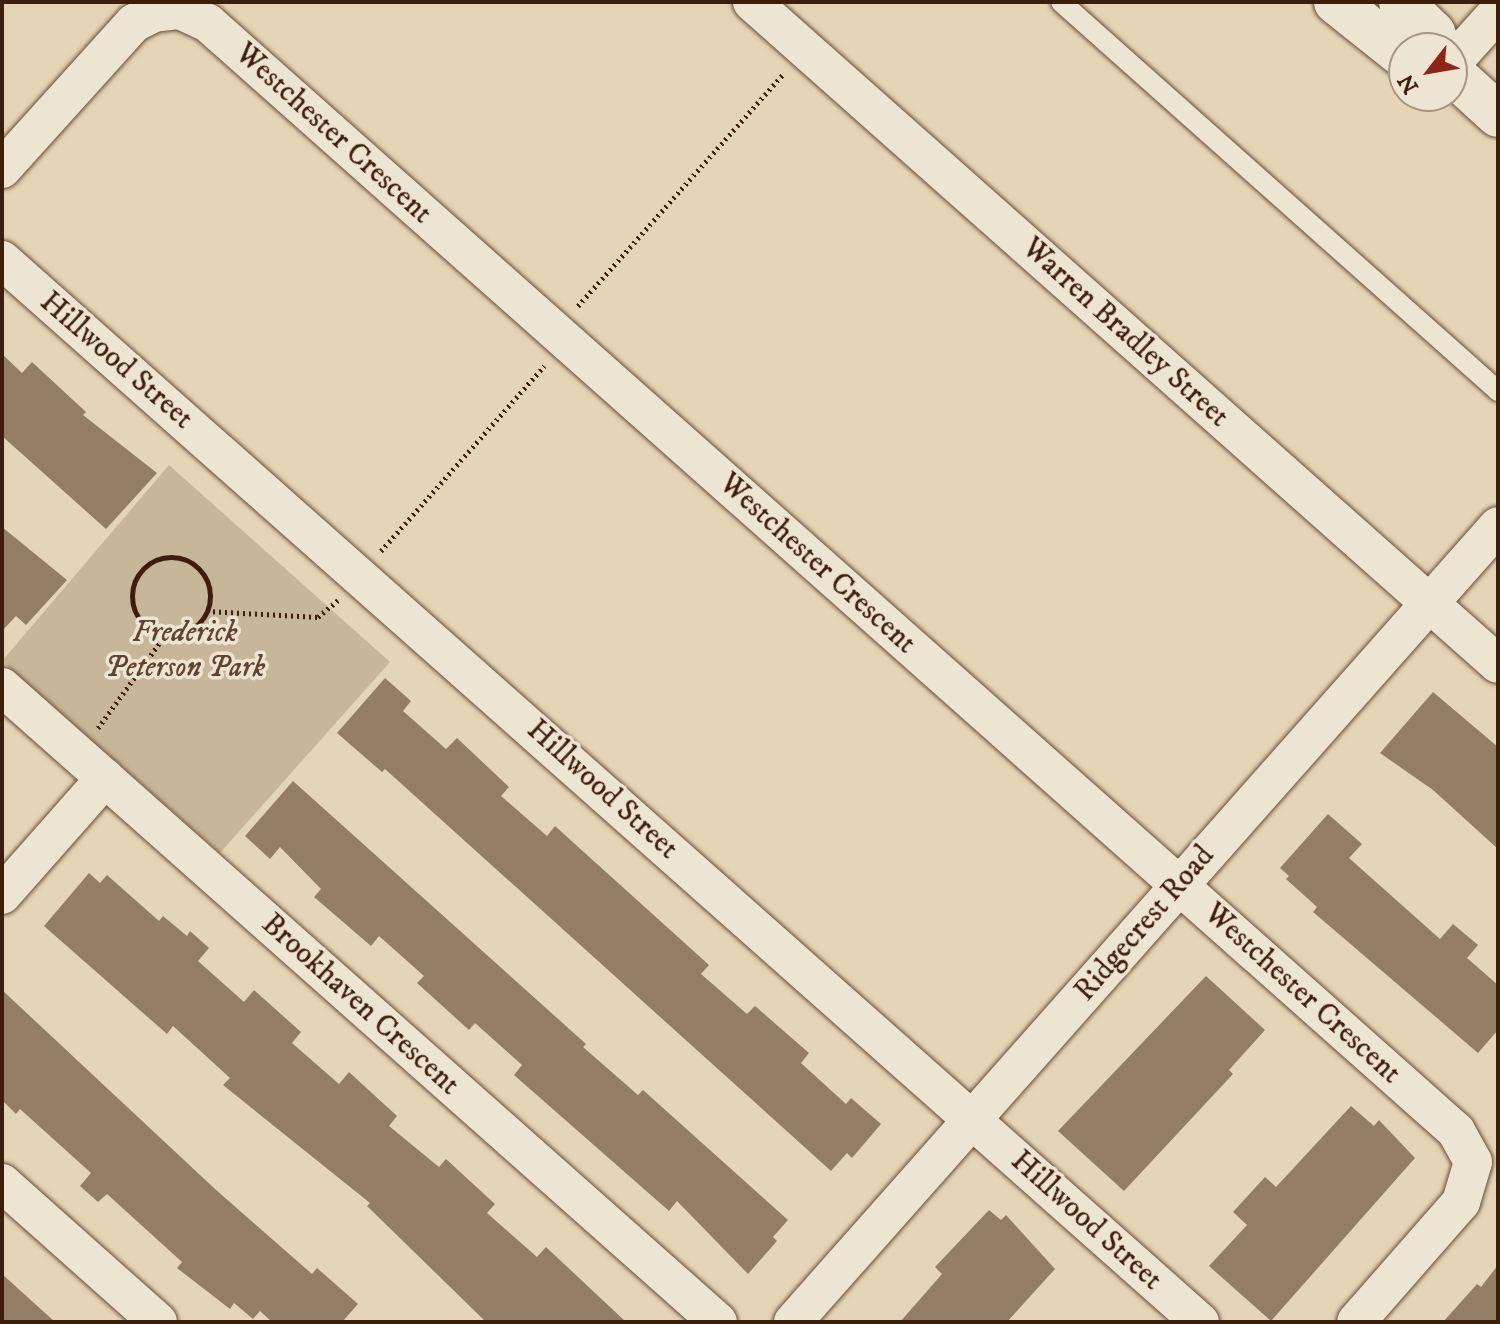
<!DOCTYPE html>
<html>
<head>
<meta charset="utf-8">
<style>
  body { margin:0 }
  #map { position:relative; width:1500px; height:1324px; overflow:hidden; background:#e4d5b8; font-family:"IM FELL DW Pica",serif }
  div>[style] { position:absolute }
  .green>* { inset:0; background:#c8b69b }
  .building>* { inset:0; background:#947d65 }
  .path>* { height:5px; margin-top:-2.5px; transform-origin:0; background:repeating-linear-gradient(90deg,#3d1e0c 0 2px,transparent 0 6px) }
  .path>.ring { margin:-2.5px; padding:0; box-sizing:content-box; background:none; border:5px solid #3d1e0c; border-radius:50% }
  .roads { filter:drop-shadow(0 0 2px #674c37) drop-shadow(0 0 2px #674c37) }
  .lane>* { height:20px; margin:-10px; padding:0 10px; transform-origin:10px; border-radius:10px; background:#ede4d1 }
  .street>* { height:38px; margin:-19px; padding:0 19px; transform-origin:19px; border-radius:19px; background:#ede4d1 }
  .secondary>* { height:44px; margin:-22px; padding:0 22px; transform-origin:22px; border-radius:22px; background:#ede4d1 }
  span { translate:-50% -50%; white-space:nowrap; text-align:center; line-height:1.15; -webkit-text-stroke:7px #ede4d1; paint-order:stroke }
  .street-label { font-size:30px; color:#3d1e0c }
  .park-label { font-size:30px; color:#604430; font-style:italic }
  .frame { position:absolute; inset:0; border:4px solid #3d1e0c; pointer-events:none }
  .north { position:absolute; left:1388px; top:32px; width:80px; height:80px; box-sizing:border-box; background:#ede4d1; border:2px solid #a79582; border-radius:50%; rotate:239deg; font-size:22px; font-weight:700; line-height:32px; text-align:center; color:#3d1e0c }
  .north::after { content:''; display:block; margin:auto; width:28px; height:36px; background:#8f2418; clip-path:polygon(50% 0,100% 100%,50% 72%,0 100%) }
</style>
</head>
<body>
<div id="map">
  <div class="green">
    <div style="clip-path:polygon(169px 465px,390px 662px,220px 853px,2px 661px)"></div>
  </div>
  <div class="building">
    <div style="clip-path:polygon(2px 354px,22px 373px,32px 362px,86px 412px,83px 415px,157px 473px,106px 529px,2px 436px)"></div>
    <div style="clip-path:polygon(2px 527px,67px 580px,26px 625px,16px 616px,2px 631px)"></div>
    <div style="clip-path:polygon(385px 678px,411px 701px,403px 711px,446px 749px,457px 738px,509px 787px,501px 796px,547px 836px,555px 826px,709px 965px,701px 974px,747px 1014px,755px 1006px,809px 1053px,801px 1063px,846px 1104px,851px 1098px,881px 1124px,852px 1158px,847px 1153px,831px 1171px,385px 769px,382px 772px,337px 733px)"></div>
    <div style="clip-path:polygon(1433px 692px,1498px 747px,1498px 849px,1433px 790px,1380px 753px)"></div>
    <div style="clip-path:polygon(293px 781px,586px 1044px,583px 1047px,638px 1095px,643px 1090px,788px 1220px,773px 1237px,777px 1241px,748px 1274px,677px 1201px,669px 1211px,514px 1075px,522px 1065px,475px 1023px,469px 1030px,417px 983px,424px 976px,379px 936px,371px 946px,314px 897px,321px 889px,280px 847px,270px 859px,245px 836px)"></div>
    <div style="clip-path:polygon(1328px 814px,1362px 844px,1349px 858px,1440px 939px,1453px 924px,1478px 945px,1467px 958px,1498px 985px,1498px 1030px,1478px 1053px,1313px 912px,1317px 907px,1286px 879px,1289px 876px,1280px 868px)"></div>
    <div style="clip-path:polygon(89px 873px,100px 883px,107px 875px,159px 921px,163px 916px,187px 936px,190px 931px,209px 948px,198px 961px,244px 1002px,254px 990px,301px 1032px,292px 1043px,339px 1084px,349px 1072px,397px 1116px,389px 1126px,439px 1167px,446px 1159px,495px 1204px,487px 1213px,537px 1257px,546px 1247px,626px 1322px,486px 1322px,367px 1206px,370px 1203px,223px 1085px,230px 1078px,173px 1026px,167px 1034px,44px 926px)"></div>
    <div style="clip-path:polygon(1206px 976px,1265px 1030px,1229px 1070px,1233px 1074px,1124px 1191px,1058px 1131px)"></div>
    <div style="clip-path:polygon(2px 990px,215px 1189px,312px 1274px,317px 1268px,358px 1304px,342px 1322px,272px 1322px,260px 1311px,253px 1319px,234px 1303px,230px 1309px,177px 1268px,182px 1262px,107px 1194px,98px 1202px,80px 1186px,91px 1173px,20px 1109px,16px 1114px,2px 1100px)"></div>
    <div style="clip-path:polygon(1351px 1106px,1374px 1126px,1379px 1120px,1415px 1158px,1271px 1321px,1209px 1266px,1247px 1225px,1233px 1212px,1265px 1177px,1276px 1187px)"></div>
    <div style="clip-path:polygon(989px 1210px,1001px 1220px,1006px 1215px,1055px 1269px,1007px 1322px,900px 1322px,942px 1274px,935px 1267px)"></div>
    <div style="clip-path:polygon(1498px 1265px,1498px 1322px,1443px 1322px,1477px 1284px,1481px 1287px)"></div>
    <div style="clip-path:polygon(2px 1274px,55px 1322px,2px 1322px)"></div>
  </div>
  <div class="path">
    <div style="left:578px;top:306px;width:310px;rotate:-48.5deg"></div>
    <div style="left:381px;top:551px;width:247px;rotate:-48.6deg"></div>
    <div class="ring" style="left:132px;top:557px;width:73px;height:73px"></div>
    <div style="left:207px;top:611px;width:111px;rotate:3.1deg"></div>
    <div style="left:318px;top:617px;width:26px;rotate:-40deg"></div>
    <div style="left:98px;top:728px;width:116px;rotate:-54.1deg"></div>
  </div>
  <div class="roads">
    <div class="lane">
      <div style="left:1061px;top:2px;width:585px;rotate:41.67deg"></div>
    </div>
    <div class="street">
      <div style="left:752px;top:2px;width:997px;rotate:41.59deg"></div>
      <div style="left:1452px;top:63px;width:69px;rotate:-48deg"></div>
      <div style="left:2px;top:169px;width:197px;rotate:-47.9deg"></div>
      <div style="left:134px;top:23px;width:22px;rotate:-27deg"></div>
      <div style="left:154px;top:13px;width:26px;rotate:-7deg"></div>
      <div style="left:180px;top:10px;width:31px;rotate:25deg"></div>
      <div style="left:208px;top:23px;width:1669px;rotate:41.6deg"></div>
      <div style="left:1456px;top:1131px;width:35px;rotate:61deg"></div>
      <div style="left:1473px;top:1162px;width:42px;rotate:106.7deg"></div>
      <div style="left:1461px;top:1202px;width:159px;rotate:131.2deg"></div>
      <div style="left:2px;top:260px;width:1601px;rotate:41.56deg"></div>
      <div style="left:2px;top:687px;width:957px;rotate:41.57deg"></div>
      <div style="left:2px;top:895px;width:156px;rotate:-48.6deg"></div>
      <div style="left:2px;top:1183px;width:209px;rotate:41.7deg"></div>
      <div style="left:793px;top:1322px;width:1063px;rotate:-48.47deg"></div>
    </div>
    <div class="secondary">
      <div style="left:1336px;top:2px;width:87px;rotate:38.5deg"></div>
      <div style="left:1401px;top:2px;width:45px;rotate:44.1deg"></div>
      <div style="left:1433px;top:33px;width:16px;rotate:68deg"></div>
      <div style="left:1452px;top:73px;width:62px;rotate:42.4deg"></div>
    </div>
  </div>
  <div class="street-label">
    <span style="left:333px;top:134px;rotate:42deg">Westchester Crescent</span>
    <span style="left:1125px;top:333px;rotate:42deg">Warren Bradley Street</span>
    <span style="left:116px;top:361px;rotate:41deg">Hillwood Street</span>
    <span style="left:817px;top:564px;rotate:42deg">Westchester Crescent</span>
    <span style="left:602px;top:790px;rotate:42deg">Hillwood Street</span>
    <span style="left:1145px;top:924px;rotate:-49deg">Ridgecrest Road</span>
    <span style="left:1302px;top:994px;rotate:42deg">Westchester Crescent</span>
    <span style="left:360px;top:1005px;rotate:42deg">Brookhaven Crescent</span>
    <span style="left:1086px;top:1221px;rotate:42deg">Hillwood Street</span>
  </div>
  <div class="park-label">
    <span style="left:185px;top:650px">Frederick<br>Peterson Park</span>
  </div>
  <div class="frame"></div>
  <div class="north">N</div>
</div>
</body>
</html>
